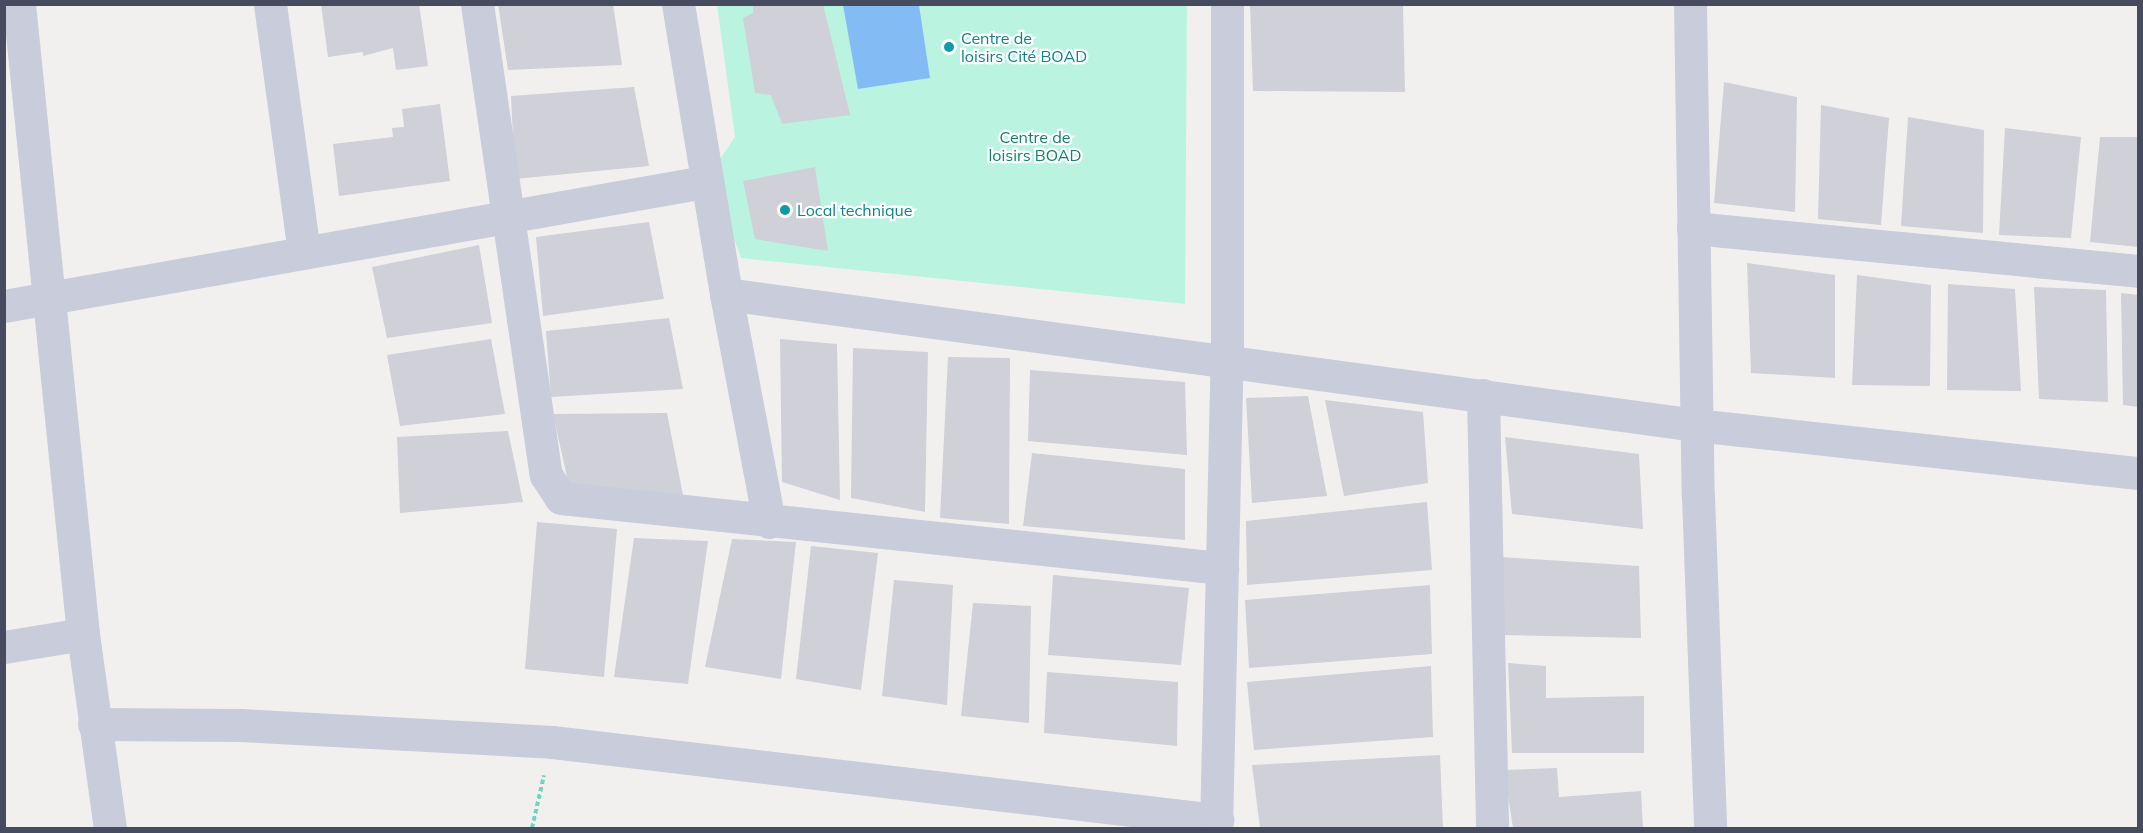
<!DOCTYPE html>
<html>
<head>
<meta charset="utf-8">
<style>
  body { margin:0 }
  #map { position:relative; width:2143px; height:833px; overflow:hidden; background:#f2f0ef; font-family:Mulish,sans-serif }
  div>[style] { position:absolute }
  .green>* { inset:0; background:#baf4e1 }
  .water>* { inset:0; background:#83bcf5 }
  .building>* { inset:0; background:#cfd0d8 }
  .path>* { height:4px; margin-top:-2px; transform-origin:0; background:repeating-linear-gradient(90deg,#6ed5c0 0 4.5px,transparent 0 7.5px) }
  .minor>* { height:33px; margin:-16.5px; padding:0 16.5px; transform-origin:16.5px; border-radius:16.5px; background:#c8ccdb }
  .dots>* { width:16px; height:16px; translate:-50% -50%; box-sizing:border-box; border:3px solid #fff; border-radius:50% }
  span { translate:-50% -50%; white-space:nowrap; text-align:center; line-height:1.15; -webkit-text-stroke:4.5px #fff; paint-order:stroke }
  .culture-label { font-size:16px; color:#0d838f }
  .left { translate:0 -50%; text-align:left }
  .park-label { font-size:16px; color:#0e836a }
  .frame { position:absolute; inset:0; border:6px solid #464b5f; pointer-events:none }
</style>
</head>
<body>
<div id="map">
  <div class="green">
    <div style="clip-path:polygon(717px 5px,1187px 5px,1185px 304px,741px 258px,710px 174px,735px 137px)"></div>
  </div>
  <div class="water">
    <div style="clip-path:polygon(843px 5px,919px 5px,930px 78px,858px 89px)"></div>
  </div>
  <div class="building">
    <div style="clip-path:polygon(321px 4px,419px 4px,428px 66px,396px 70px,393px 48px,363px 56px,363px 52px,328px 57px)"></div>
    <div style="clip-path:polygon(498px 4px,613px 4px,622px 65px,508px 70px)"></div>
    <div style="clip-path:polygon(753px 4px,823px 4px,850px 115px,782px 124px,771px 95px,755px 93px,743px 18px,753px 13px)"></div>
    <div style="clip-path:polygon(1250px 4px,1403px 6px,1405px 92px,1253px 91px)"></div>
    <div style="clip-path:polygon(1724px 82px,1797px 97px,1795px 212px,1714px 203px)"></div>
    <div style="clip-path:polygon(634px 87px,649px 166px,515px 179px,511px 96px)"></div>
    <div style="clip-path:polygon(440px 104px,450px 181px,339px 196px,333px 144px,393px 137px,392px 128px,404px 127px,402px 109px)"></div>
    <div style="clip-path:polygon(1821px 105px,1889px 118px,1881px 225px,1818px 219px)"></div>
    <div style="clip-path:polygon(1908px 117px,1984px 130px,1983px 233px,1901px 226px)"></div>
    <div style="clip-path:polygon(2005px 128px,2081px 137px,2071px 238px,1999px 235px)"></div>
    <div style="clip-path:polygon(2100px 137px,2138px 137px,2138px 247px,2090px 242px)"></div>
    <div style="clip-path:polygon(815px 167px,828px 251px,755px 239px,743px 181px)"></div>
    <div style="clip-path:polygon(649px 222px,664px 299px,543px 316px,536px 237px)"></div>
    <div style="clip-path:polygon(479px 245px,492px 323px,387px 338px,372px 267px)"></div>
    <div style="clip-path:polygon(1747px 263px,1835px 275px,1835px 378px,1751px 373px)"></div>
    <div style="clip-path:polygon(1857px 275px,1931px 285px,1930px 386px,1852px 385px)"></div>
    <div style="clip-path:polygon(1948px 284px,2015px 289px,2021px 391px,1947px 390px)"></div>
    <div style="clip-path:polygon(2034px 287px,2106px 290px,2108px 402px,2039px 399px)"></div>
    <div style="clip-path:polygon(2121px 293px,2138px 295px,2138px 407px,2123px 405px)"></div>
    <div style="clip-path:polygon(669px 318px,683px 389px,551px 397px,546px 331px)"></div>
    <div style="clip-path:polygon(491px 339px,505px 414px,400px 426px,387px 355px)"></div>
    <div style="clip-path:polygon(780px 339px,837px 344px,840px 500px,782px 482px)"></div>
    <div style="clip-path:polygon(853px 348px,928px 352px,925px 512px,851px 498px)"></div>
    <div style="clip-path:polygon(948px 357px,1010px 358px,1009px 524px,940px 518px)"></div>
    <div style="clip-path:polygon(1030px 370px,1185px 382px,1187px 455px,1028px 441px)"></div>
    <div style="clip-path:polygon(1308px 396px,1327px 496px,1252px 503px,1246px 398px)"></div>
    <div style="clip-path:polygon(1325px 400px,1423px 412px,1428px 483px,1344px 496px)"></div>
    <div style="clip-path:polygon(667px 413px,683px 495px,569px 486px,553px 414px)"></div>
    <div style="clip-path:polygon(508px 431px,523px 502px,400px 513px,397px 437px)"></div>
    <div style="clip-path:polygon(1505px 437px,1639px 454px,1643px 529px,1512px 514px)"></div>
    <div style="clip-path:polygon(1032px 453px,1185px 469px,1185px 540px,1023px 526px)"></div>
    <div style="clip-path:polygon(1427px 502px,1432px 570px,1247px 585px,1246px 521px)"></div>
    <div style="clip-path:polygon(537px 522px,617px 529px,604px 677px,525px 669px)"></div>
    <div style="clip-path:polygon(634px 538px,708px 541px,688px 684px,614px 677px)"></div>
    <div style="clip-path:polygon(732px 539px,796px 542px,781px 679px,705px 667px)"></div>
    <div style="clip-path:polygon(811px 546px,878px 553px,861px 690px,796px 679px)"></div>
    <div style="clip-path:polygon(1501px 557px,1639px 566px,1641px 638px,1504px 635px)"></div>
    <div style="clip-path:polygon(1053px 575px,1189px 588px,1181px 665px,1048px 655px)"></div>
    <div style="clip-path:polygon(894px 580px,953px 585px,947px 705px,882px 696px)"></div>
    <div style="clip-path:polygon(1430px 585px,1432px 654px,1249px 668px,1245px 600px)"></div>
    <div style="clip-path:polygon(973px 603px,1031px 606px,1029px 723px,961px 716px)"></div>
    <div style="clip-path:polygon(1508px 663px,1546px 666px,1546px 698px,1644px 696px,1644px 753px,1512px 753px)"></div>
    <div style="clip-path:polygon(1431px 666px,1433px 737px,1254px 750px,1247px 682px)"></div>
    <div style="clip-path:polygon(1047px 672px,1178px 682px,1177px 746px,1044px 733px)"></div>
    <div style="clip-path:polygon(1440px 755px,1443px 828px,1260px 828px,1252px 765px)"></div>
    <div style="clip-path:polygon(1557px 768px,1559px 797px,1641px 791px,1643px 828px,1513px 828px,1504px 770px)"></div>
  </div>
  <div class="path">
    <div style="left:532px;top:828px;width:54px;rotate:-77.2deg"></div>
  </div>
  <div class="minor">
    <div style="left:19px;top:4px;width:633px;rotate:84.2deg"></div>
    <div style="left:83px;top:634px;width:196px;rotate:82.1deg"></div>
    <div style="left:270px;top:4px;width:249px;rotate:82.2deg"></div>
    <div style="left:477px;top:4px;width:476px;rotate:81.7deg"></div>
    <div style="left:546px;top:475px;width:27px;rotate:57deg"></div>
    <div style="left:561px;top:498px;width:665px;rotate:6.05deg"></div>
    <div style="left:678px;top:4px;width:294px;rotate:80.6deg"></div>
    <div style="left:726px;top:294px;width:987px;rotate:7.69deg"></div>
    <div style="left:1704px;top:426px;width:437px;rotate:6.2deg"></div>
    <div style="left:1690px;top:4px;width:492px;rotate:89.1deg"></div>
    <div style="left:1698px;top:496px;width:332px;rotate:87.9deg"></div>
    <div style="left:1693px;top:228px;width:447px;rotate:5.5deg"></div>
    <div style="left:726px;top:294px;width:232px;rotate:79.3deg"></div>
    <div style="left:4px;top:306px;width:711px;rotate:-10.05deg"></div>
    <div style="left:1483px;top:395px;width:433px;rotate:88.8deg"></div>
    <div style="left:4px;top:647px;width:80px;rotate:-9.3deg"></div>
    <div style="left:94px;top:724px;width:146px;rotate:0.4deg"></div>
    <div style="left:240px;top:725px;width:312px;rotate:3.1deg"></div>
    <div style="left:552px;top:742px;width:670px;rotate:6.69deg"></div>
    <div style="left:1216px;top:828px;width:469px;rotate:-88.7deg"></div>
    <div style="left:1227px;top:359px;width:355px;rotate:-90deg"></div>
  </div>
  <div class="dots">
    <div style="left:949px;top:47px;background:#0f9aa8"></div>
    <div style="left:785px;top:210px;background:#0f9aa8"></div>
  </div>
  <div class="culture-label">
    <span class="left" style="left:961px;top:47px">Centre de<br>loisirs Cité BOAD</span>
    <span class="left" style="left:797px;top:210px">Local technique</span>
  </div>
  <div class="park-label">
    <span style="left:1035px;top:146px">Centre de<br>loisirs BOAD</span>
  </div>
  <div class="frame"></div>
</div>
</body>
</html>
